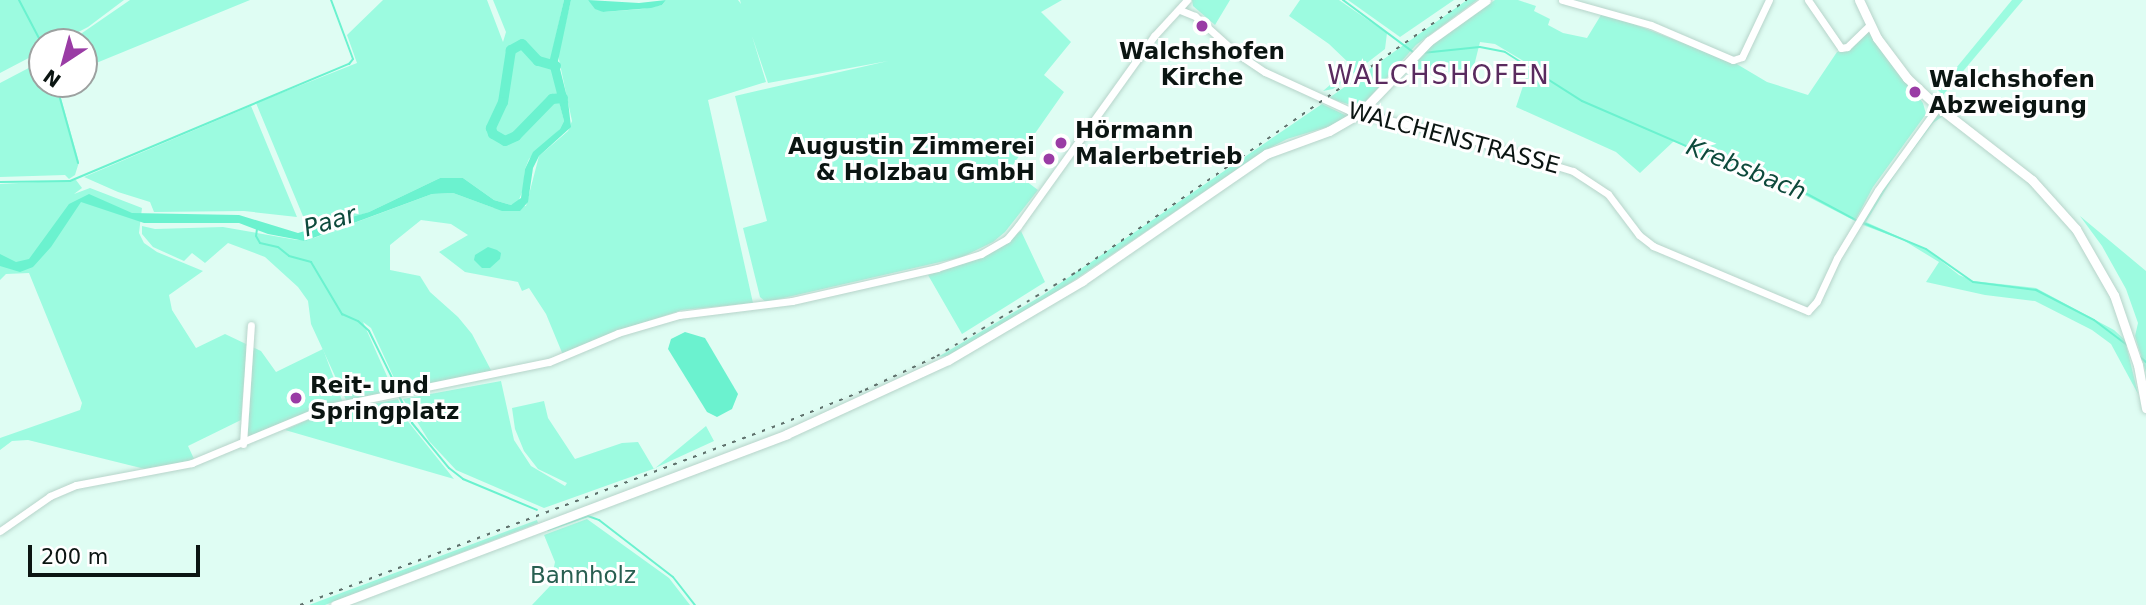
<!DOCTYPE html>
<html>
<head>
<meta charset="utf-8">
<style>
  body { margin:0 }
  #map { position:relative; width:2146px; height:605px; overflow:hidden; background:#dffdf3; font-family:"DejaVu Sans",sans-serif }
  div>[style] { position:absolute }
  .green>* { inset:0; background:#9cfbe0 }
  .water>* { inset:0; background:#6bf2cf }
  .stream>* { height:2px; margin:-1px; padding:0 1px; transform-origin:1px; border-radius:1px; background:#6bf2cf }
  .river>* { height:10px; margin:-5px; padding:0 5px; transform-origin:5px; border-radius:5px; background:#6bf2cf }
  .roads { filter:drop-shadow(0 0 2px #b7d4ca) drop-shadow(0 0 2px #b7d4ca) }
  .minor>* { height:7px; margin:-3.5px; padding:0 3.5px; transform-origin:3.5px; border-radius:3.5px; background:#fff }
  .tertiary>* { height:9px; margin:-4.5px; padding:0 4.5px; transform-origin:4.5px; border-radius:4.5px; background:#fff }
  .rail>* { height:2px; margin-top:-1px; transform-origin:0; background:repeating-linear-gradient(90deg,#5f716c 0 3.5px,transparent 0 10.5px) }
  .dots>* { width:19px; height:19px; translate:-50% -50%; box-sizing:border-box; border:4px solid #fff; border-radius:50% }
  span { translate:-50% -50%; white-space:nowrap; text-align:center; line-height:1.15; -webkit-text-stroke:6px #fff; paint-order:stroke }
  .poi-label { font-size:23px; color:#0b1512; font-weight:700 }
  .left { translate:0 -50%; text-align:left }
  .right { translate:-100% -50%; text-align:right }
  .street-label { font-size:23px; color:#0b1512 }
  .park-label { font-size:23px; color:#285f51 }
  .water-label { font-size:24px; color:#0e4a3c; font-style:italic }
  .quarter-label { font-size:26px; color:#5a2b5f; letter-spacing:2px }
  .north { position:absolute; left:28px; top:28px; width:70px; height:70px; box-sizing:border-box; background:#fff; border:2px solid #9da1a0; border-radius:50%; rotate:216deg; font-size:19px; font-weight:700; line-height:28px; text-align:center; color:#0b1512 }
  .north::after { content:''; display:block; margin:auto; width:24px; height:32px; background:#9a3ca5; clip-path:polygon(50% 0,100% 100%,50% 72%,0 100%) }
  .scale { position:absolute; left:28px; top:545px; width:172px; height:32px; box-sizing:border-box; border:4px solid #0b1512; border-top:0; padding-left:9px; font-size:21px; line-height:24px; white-space:nowrap; color:#0b1512; -webkit-text-stroke:5px #fff; paint-order:stroke }
</style>
</head>
<body>
<div id="map">
  <div class="green">
    <div style="clip-path:polygon(0 0,124px 0,88px 27px,59px 42px,42px 42px,42px 51px,0 73px)"></div>
    <div style="clip-path:polygon(130px 0,250px 0,84px 68px,84px 42px,69px 42px)"></div>
    <div style="clip-path:polygon(383px 0,487px 0,503px 42px,506px 32px,493px 0,564px 0,550px 62px,564px 121px,560px 129px,529px 159px,525px 169px,523px 190px,518px 202px,511px 205px,494px 200px,463px 178px,440px 178px,369px 212px,317px 230px,313px 231px,305px 221px,256px 103px,357px 63px,347px 35px)"></div>
    <div style="clip-path:polygon(571px 0,588px 0,603px 12px,642px 9px,662px 5px,666px 0,738px 0,741px 4px,740px 0,1062px 0,1041px 12px,1071px 42px,1044px 75px,1064px 92px,1010px 169px,1038px 190px,1005px 232px,993px 242px,962px 257px,766px 302px,760px 297px,743px 228px,767px 221px,735px 96px,888px 61px,768px 83px,752px 36px,766px 82px,708px 100px,753px 303px,682px 310px,618px 331px,563px 355px,546px 314px,529px 288px,522px 291px,518px 282px,465px 272px,439px 252px,468px 235px,451px 224px,421px 220px,390px 245px,390px 270px,420px 276px,430px 292px,458px 317px,472px 334px,492px 372px,400px 391px,371px 328px,363px 322px,394px 392px,347px 402px,311px 324px,308px 301px,298px 287px,265px 257px,228px 243px,205px 263px,192px 253px,184px 261px,153px 247px,142px 234px,142px 226px,155px 229px,223px 227px,297px 240px,314px 238px,432px 194px,453px 193px,494px 208px,526px 206px,539px 156px,568px 131px,572px 121px,558px 55px)"></div>
    <div style="clip-path:polygon(1192px 0,1230px 0,1215px 25px,1193px 6px)"></div>
    <div style="clip-path:polygon(1300px 0,1339px 0,1387px 33px,1385px 49px,1333px 89px,1323px 91px,1352px 66px,1329px 44px,1289px 16px)"></div>
    <div style="clip-path:polygon(1348px 0,1454px 0,1400px 37px)"></div>
    <div style="clip-path:polygon(1467px 0,1477px 0,1416px 45px,1360px 108px,1329px 98px)"></div>
    <div style="clip-path:polygon(1495px 0,1518px 0,1536px 6px,1534px 11px,1550px 19px,1548px 25px,1563px 33px,1587px 38px,1601px 15px,1618px 18px,1735px 63px,1767px 82px,1808px 95px,1837px 52px,1847px 49px,1867px 30px,1923px 103px,1926px 114px,1873px 187px,1855px 221px,1795px 190px,1722px 165px,1674px 141px,1640px 173px,1616px 152px,1516px 107px,1530px 65px,1495px 44px,1480px 42px,1472px 74px,1410px 69px,1431px 46px)"></div>
    <div style="clip-path:polygon(2012px 0,2023px 0,1943px 95px,1938px 90px)"></div>
    <div style="clip-path:polygon(42px 61px,42px 84px,57px 84px,79px 162px,75px 175px,69px 179px,65px 175px,0 177px,0 83px)"></div>
    <div style="clip-path:polygon(1322px 104px,1347px 116px,1330px 126px,1287px 139px,1264px 151px,1045px 300px,947px 356px,938px 357px,1043px 295px)"></div>
    <div style="clip-path:polygon(251px 106px,297px 217px,244px 211px,154px 212px,150px 202px,118px 192px,84px 177px)"></div>
    <div style="clip-path:polygon(1935px 115px,1943px 116px,1933px 123px,1897px 171px,1866px 222px,1926px 249px,1959px 275px,1973px 281px,2036px 288px,2114px 330px,2125px 340px,2138px 394px,2111px 344px,2092px 330px,2035px 301px,1985px 295px,1926px 282px,1939px 262px,1903px 240px,1860px 224px,1880px 187px)"></div>
    <div style="clip-path:polygon(76px 180px,82px 188px,74px 194px,90px 188px,142px 208px,139px 233px,144px 243px,157px 252px,203px 271px,169px 295px,172px 310px,196px 348px,225px 334px,261px 351px,276px 372px,323px 349px,343px 403px,250px 440px,244px 435px,244px 380px,241px 420px,188px 446px,195px 461px,145px 469px,28px 440px,12px 441px,0 450px,0 438px,80px 410px,82px 403px,29px 273px,6px 274px,0 280px,0 184px)"></div>
    <div style="clip-path:polygon(2080px 216px,2146px 271px,2146px 372px,2135px 336px,2138px 323px,2126px 289px,2102px 246px)"></div>
    <div style="clip-path:polygon(1021px 231px,1045px 282px,962px 334px,928px 275px,980px 257px)"></div>
    <div style="clip-path:polygon(501px 381px,514px 440px,531px 466px,565px 486px,567px 483px,538px 469px,524px 451px,515px 429px,512px 408px,544px 401px,548px 418px,575px 459px,622px 443px,638px 442px,654px 469px,706px 426px,714px 441px,653px 469px,544px 508px,456px 470px,429px 441px,403px 399px)"></div>
    <div style="clip-path:polygon(398px 399px,406px 419px,454px 479px,285px 430px,321px 414px)"></div>
    <div style="clip-path:polygon(587px 519px,669px 578px,690px 605px,532px 605px,550px 586px,555px 562px,544px 535px)"></div>
    <div style="clip-path:polygon(537px 520px,538px 523px,325px 605px,309px 605px)"></div>
  </div>
  <div class="water">
    <div style="clip-path:polygon(564px 0,571px 0,558px 61px,568px 101px,571px 127px,539px 156px,533px 168px,528px 202px,520px 211px,502px 211px,453px 193px,432px 194px,305px 241px,268px 234px,239px 223px,144px 223px,81px 202px,51px 247px,33px 267px,20px 272px,0 266px,0 254px,16px 262px,29px 259px,69px 204px,89px 194px,132px 213px,239px 215px,298px 233px,369px 212px,440px 178px,463px 178px,494px 200px,511px 205px,521px 198px,525px 169px,533px 152px,560px 129px,564px 121px,549px 63px)"></div>
    <div style="clip-path:polygon(588px 0,639px 3px,666px 0,662px 5px,651px 8px,603px 12px,595px 9px)"></div>
    <div style="clip-path:polygon(488px 247px,497px 250px,501px 253px,500px 259px,490px 268px,482px 268px,474px 260px,475px 255px)"></div>
    <div style="clip-path:polygon(685px 332px,705px 338px,738px 394px,732px 409px,717px 417px,707px 412px,668px 349px,671px 339px)"></div>
  </div>
  <div class="stream">
    <div style="left:19px;top:0;width:50px;rotate:62.4deg"></div>
    <div style="left:1343px;top:0;width:87px;rotate:36.6deg"></div>
    <div style="left:1422px;top:53px;width:58px;rotate:-5.9deg"></div>
    <div style="left:1480px;top:47px;width:25px;rotate:11deg"></div>
    <div style="left:1505px;top:52px;width:91px;rotate:32.5deg"></div>
    <div style="left:1582px;top:101px;width:154px;rotate:23.4deg"></div>
    <div style="left:1723px;top:162px;width:77px;rotate:19.6deg"></div>
    <div style="left:1796px;top:188px;width:68px;rotate:28.1deg"></div>
    <div style="left:56px;top:84px;width:82px;rotate:74.4deg"></div>
    <div style="left:0;top:182px;width:70px;rotate:-0.8deg"></div>
    <div style="left:70px;top:181px;width:303px;rotate:-22.8deg"></div>
    <div style="left:349px;top:64px;width:6px;rotate:-51deg"></div>
    <div style="left:353px;top:59px;width:63px;rotate:-110.4deg"></div>
    <div style="left:1861px;top:222px;width:70px;rotate:22.6deg"></div>
    <div style="left:1926px;top:249px;width:57px;rotate:35.1deg"></div>
    <div style="left:1973px;top:282px;width:64px;rotate:7.2deg"></div>
    <div style="left:2036px;top:290px;width:65px;rotate:27.3deg"></div>
    <div style="left:2094px;top:320px;width:41px;rotate:37.1deg"></div>
    <div style="left:257px;top:229px;width:7px;rotate:98deg"></div>
    <div style="left:256px;top:236px;width:8px;rotate:60deg"></div>
    <div style="left:260px;top:243px;width:18px;rotate:13deg"></div>
    <div style="left:278px;top:247px;width:14px;rotate:39deg"></div>
    <div style="left:289px;top:256px;width:23px;rotate:15deg"></div>
    <div style="left:311px;top:262px;width:61px;rotate:59.2deg"></div>
    <div style="left:342px;top:314px;width:17px;rotate:24deg"></div>
    <div style="left:358px;top:321px;width:15px;rotate:42deg"></div>
    <div style="left:369px;top:331px;width:64px;rotate:63.8deg"></div>
    <div style="left:2139px;top:356px;width:9px;rotate:41deg"></div>
    <div style="left:400px;top:398px;width:28px;rotate:64deg"></div>
    <div style="left:412px;top:423px;width:58px;rotate:50.6deg"></div>
    <div style="left:449px;top:468px;width:18px;rotate:38deg"></div>
    <div style="left:463px;top:479px;width:80px;rotate:22.7deg"></div>
    <div style="left:548px;top:530px;width:42px;rotate:-19.3deg"></div>
    <div style="left:588px;top:516px;width:12px;rotate:20deg"></div>
    <div style="left:599px;top:520px;width:93px;rotate:37.6deg"></div>
    <div style="left:673px;top:577px;width:36px;rotate:52deg"></div>
  </div>
  <div class="river">
    <div style="left:556px;top:66px;width:19px;rotate:-164deg"></div>
    <div style="left:538px;top:61px;width:23px;rotate:-133deg"></div>
    <div style="left:522px;top:44px;width:13px;rotate:151deg"></div>
    <div style="left:511px;top:50px;width:53px;rotate:98.7deg"></div>
    <div style="left:503px;top:102px;width:29px;rotate:115deg"></div>
    <div style="left:491px;top:128px;width:6px;rotate:72deg"></div>
    <div style="left:493px;top:134px;width:14px;rotate:30deg"></div>
    <div style="left:505px;top:141px;width:12px;rotate:-24deg"></div>
    <div style="left:516px;top:136px;width:52px;rotate:-45.8deg"></div>
    <div style="left:552px;top:99px;width:11px;rotate:-5deg"></div>
  </div>
  <div class="roads">
    <div class="minor">
      <div style="left:1562px;top:0;width:92px;rotate:15.7deg"></div>
      <div style="left:1651px;top:25px;width:89px;rotate:23.1deg"></div>
      <div style="left:1733px;top:60px;width:9px;rotate:-18deg"></div>
      <div style="left:1742px;top:57px;width:63px;rotate:-64.7deg"></div>
      <div style="left:1808px;top:0;width:58px;rotate:55.5deg"></div>
      <div style="left:1841px;top:48px;width:6px;rotate:-9deg"></div>
      <div style="left:1847px;top:47px;width:32px;rotate:-44deg"></div>
      <div style="left:1180px;top:10px;width:16px;rotate:22deg"></div>
      <div style="left:1195px;top:16px;width:54px;rotate:42deg"></div>
      <div style="left:1235px;top:52px;width:36px;rotate:34deg"></div>
      <div style="left:1265px;top:72px;width:94px;rotate:24.6deg"></div>
      <div style="left:1350px;top:111px;width:114px;rotate:13.2deg"></div>
      <div style="left:1461px;top:137px;width:117px;rotate:16.9deg"></div>
      <div style="left:1573px;top:171px;width:42px;rotate:33.3deg"></div>
      <div style="left:1608px;top:194px;width:51px;rotate:52.9deg"></div>
      <div style="left:1639px;top:235px;width:18px;rotate:38deg"></div>
      <div style="left:1653px;top:246px;width:168px;rotate:22.8deg"></div>
      <div style="left:1808px;top:311px;width:13px;rotate:-48deg"></div>
      <div style="left:1817px;top:301px;width:47px;rotate:-65.1deg"></div>
      <div style="left:1837px;top:258px;width:79px;rotate:-58.9deg"></div>
      <div style="left:1878px;top:190px;width:102px;rotate:-54.1deg"></div>
      <div style="left:243px;top:444px;width:119px;rotate:-86.2deg"></div>
      <div style="left:0;top:531px;width:61px;rotate:-35deg"></div>
      <div style="left:50px;top:496px;width:28px;rotate:-23deg"></div>
      <div style="left:76px;top:485px;width:118px;rotate:-10.7deg"></div>
      <div style="left:192px;top:463px;width:143px;rotate:-22.6deg"></div>
      <div style="left:324px;top:408px;width:230px;rotate:-11.6deg"></div>
      <div style="left:549px;top:362px;width:75px;rotate:-22.8deg"></div>
      <div style="left:618px;top:333px;width:64px;rotate:-16.4deg"></div>
      <div style="left:679px;top:315px;width:114px;rotate:-7.1deg"></div>
      <div style="left:792px;top:301px;width:149px;rotate:-12.8deg"></div>
      <div style="left:937px;top:268px;width:46px;rotate:-17.7deg"></div>
      <div style="left:981px;top:254px;width:30px;rotate:-30deg"></div>
      <div style="left:1007px;top:239px;width:17px;rotate:-50deg"></div>
      <div style="left:1018px;top:226px;width:234px;rotate:-54.4deg"></div>
      <div style="left:1154px;top:36px;width:49px;rotate:-47.5deg"></div>
    </div>
    <div class="tertiary">
      <div style="left:1859px;top:0;width:42px;rotate:64.7deg"></div>
      <div style="left:1877px;top:38px;width:50px;rotate:53.1deg"></div>
      <div style="left:1907px;top:78px;width:42px;rotate:43.1deg"></div>
      <div style="left:1938px;top:107px;width:119px;rotate:37.8deg"></div>
      <div style="left:2032px;top:180px;width:66px;rotate:48.1deg"></div>
      <div style="left:2076px;top:229px;width:76px;rotate:60.1deg"></div>
      <div style="left:2114px;top:295px;width:74px;rotate:71.1deg"></div>
      <div style="left:2138px;top:365px;width:44px;rotate:79.5deg"></div>
      <div style="left:335px;top:605px;width:483px;rotate:-20.7deg"></div>
      <div style="left:787px;top:434px;width:177px;rotate:-24.7deg"></div>
      <div style="left:948px;top:360px;width:156px;rotate:-30.5deg"></div>
      <div style="left:1082px;top:281px;width:224px;rotate:-34.6deg"></div>
      <div style="left:1266px;top:154px;width:67px;rotate:-20.1deg"></div>
      <div style="left:1329px;top:131px;width:34px;rotate:-30deg"></div>
      <div style="left:1359px;top:114px;width:101px;rotate:-46.2deg"></div>
      <div style="left:1429px;top:41px;width:70px;rotate:-35.7deg"></div>
    </div>
  </div>
  <div class="rail">
    <div style="left:300px;top:605px;width:514px;rotate:-20.62deg"></div>
    <div style="left:781px;top:424px;width:91px;rotate:-22deg"></div>
    <div style="left:865px;top:390px;width:80px;rotate:-25.3deg"></div>
    <div style="left:937px;top:356px;width:165px;rotate:-31.1deg"></div>
    <div style="left:1078px;top:271px;width:474px;rotate:-34.9deg"></div>
  </div>
  <div class="dots">
    <div style="left:1202px;top:26px;background:#9a3ca5"></div>
    <div style="left:1915px;top:92px;background:#9a3ca5"></div>
    <div style="left:1061px;top:143px;background:#9a3ca5"></div>
    <div style="left:1049px;top:159px;background:#9a3ca5"></div>
    <div style="left:296px;top:398px;background:#9a3ca5"></div>
  </div>
  <div class="poi-label">
    <span style="left:1202px;top:64px">Walchshofen<br>Kirche</span>
    <span class="left" style="left:1929px;top:92px">Walchshofen<br>Abzweigung</span>
    <span class="left" style="left:1075px;top:143px">Hörmann<br>Malerbetrieb</span>
    <span class="right" style="left:1035px;top:159px">Augustin Zimmerei<br>&amp; Holzbau GmbH</span>
    <span class="left" style="left:310px;top:398px">Reit- und<br>Springplatz</span>
  </div>
  <div class="street-label">
    <span style="left:1454px;top:138px;rotate:15deg">WALCHENSTRASSE</span>
  </div>
  <div class="park-label">
    <span style="left:583px;top:575px">Bannholz</span>
  </div>
  <div class="water-label">
    <span style="left:1746px;top:170px;rotate:22deg">Krebsbach</span>
    <span style="left:330px;top:222px;rotate:-17deg">Paar</span>
  </div>
  <div class="quarter-label">
    <span style="left:1439px;top:76px">WALCHSHOFEN</span>
  </div>
  <div class="north">N</div>
  <div class="scale">200 m</div>
</div>
</body>
</html>
